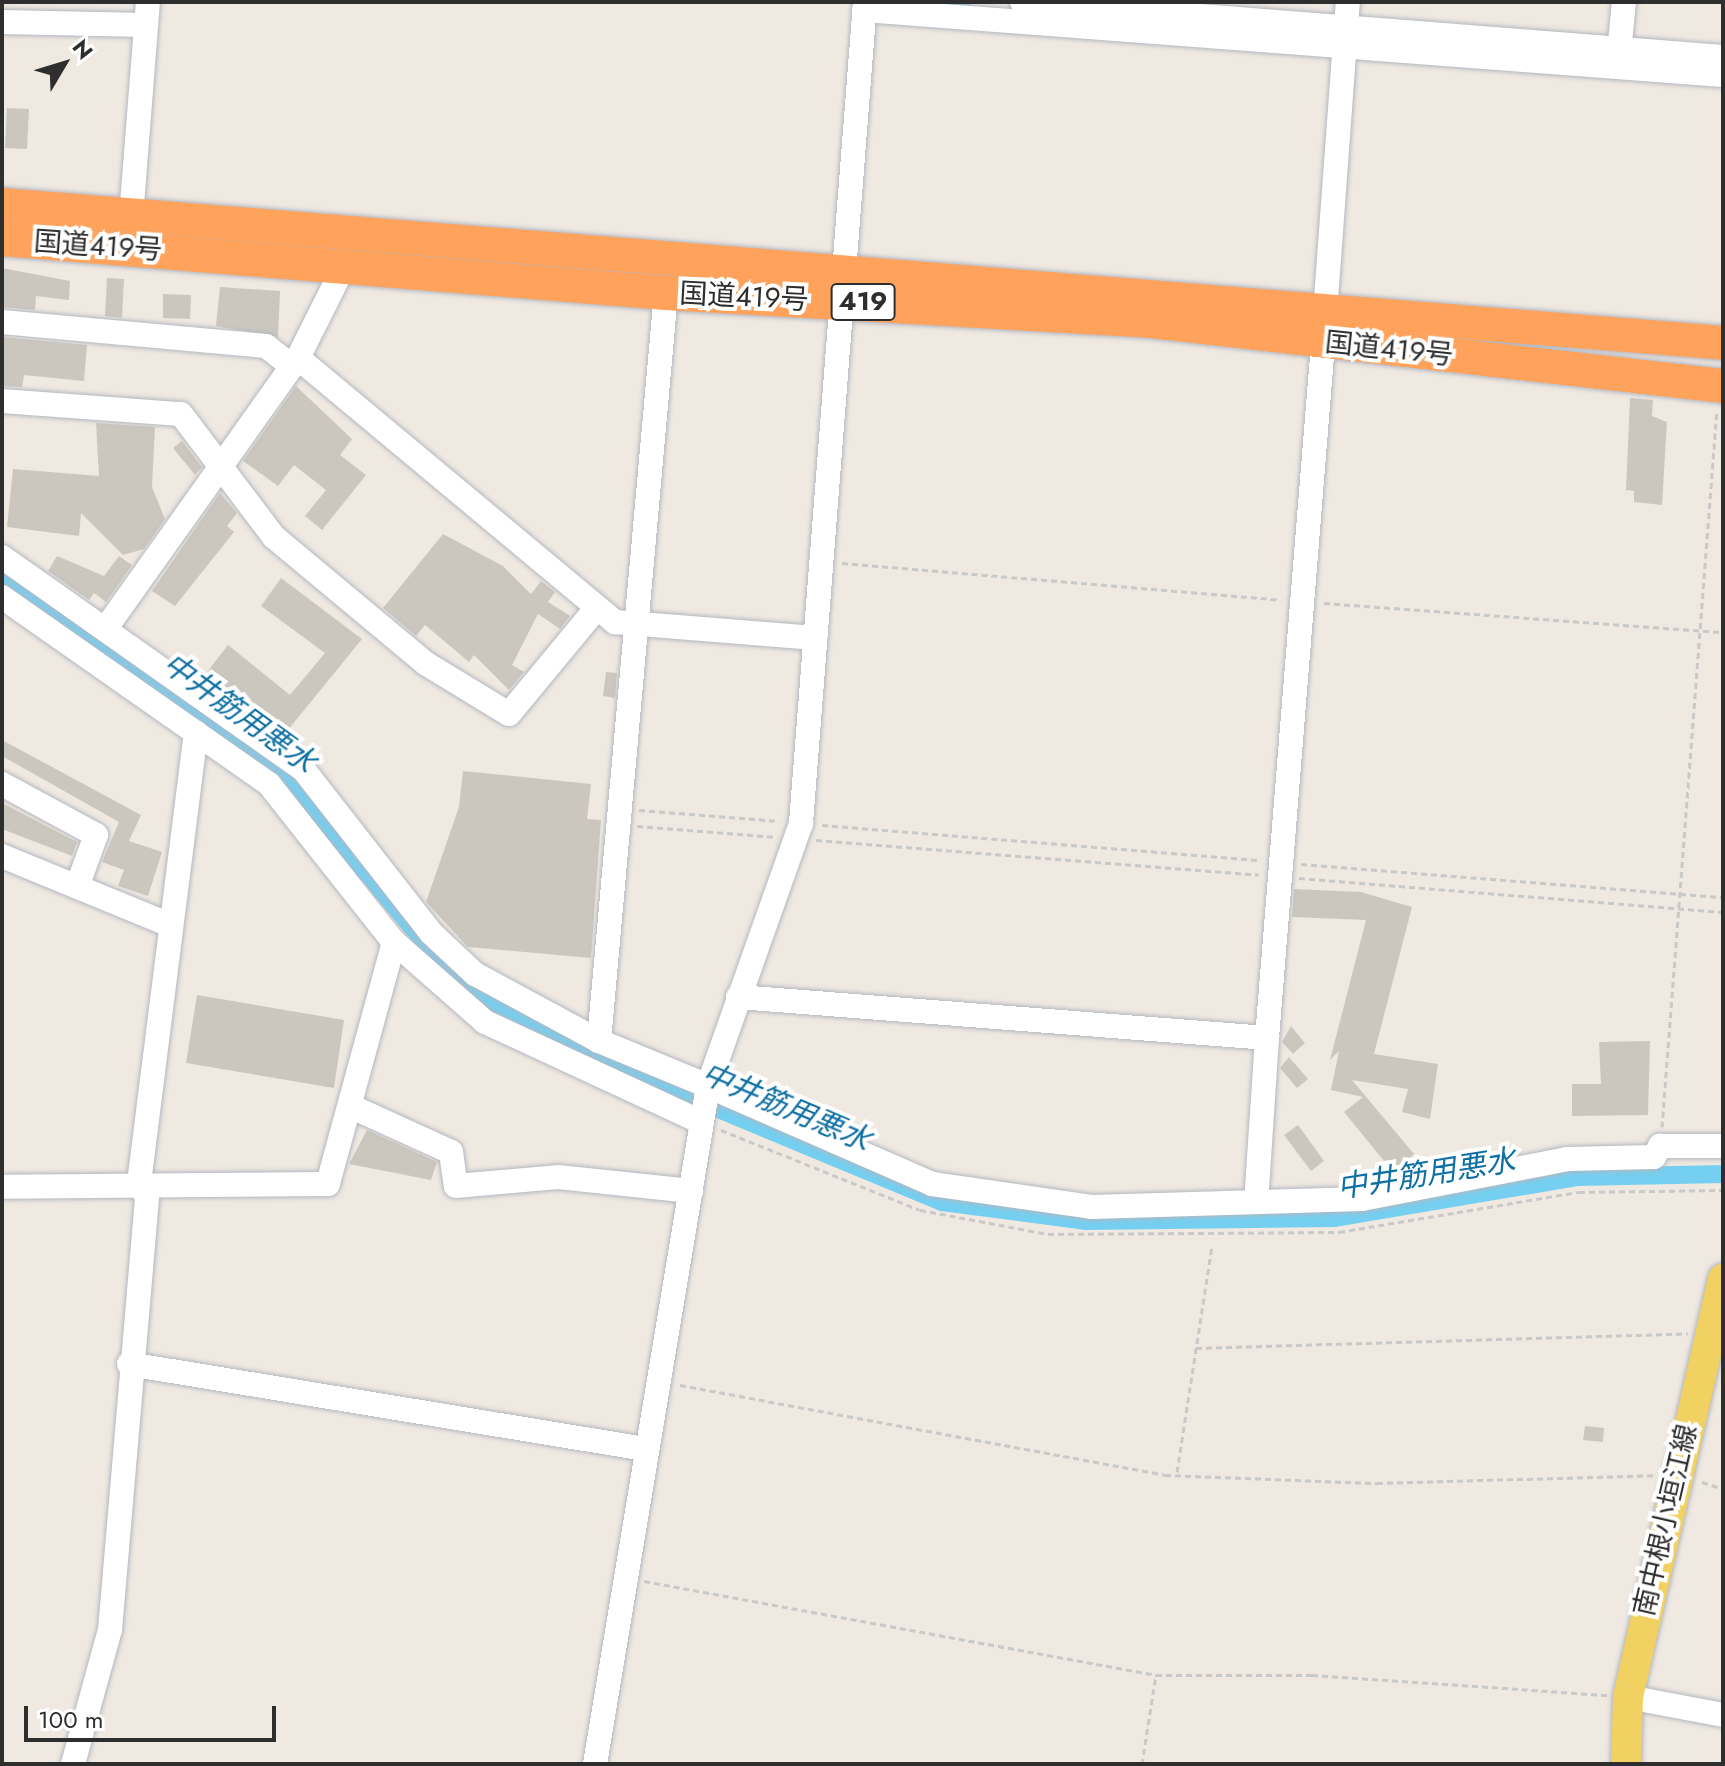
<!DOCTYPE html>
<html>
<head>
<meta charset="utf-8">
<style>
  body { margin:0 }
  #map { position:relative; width:1725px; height:1766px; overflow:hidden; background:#efe9e1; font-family:Jost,"Noto Sans JP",sans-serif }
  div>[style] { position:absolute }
  .stream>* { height:5px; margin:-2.5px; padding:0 2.5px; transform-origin:2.5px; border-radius:2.5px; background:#75cff0 }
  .canal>* { height:18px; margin:-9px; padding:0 9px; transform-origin:9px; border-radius:9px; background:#75cff0 }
  .building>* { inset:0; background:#cbc7bf }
  .path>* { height:3px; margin-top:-1.5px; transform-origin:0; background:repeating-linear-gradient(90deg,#c9c9c9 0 6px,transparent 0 10px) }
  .roads { filter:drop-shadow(0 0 2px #b4b7c1) drop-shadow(0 0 2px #b4b7c1) }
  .minor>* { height:24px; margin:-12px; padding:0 12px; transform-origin:12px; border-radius:12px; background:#fff }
  .major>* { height:30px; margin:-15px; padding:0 15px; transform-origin:15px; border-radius:15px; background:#f2d163 }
  .highway>* { height:34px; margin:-17px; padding:0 17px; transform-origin:17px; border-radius:17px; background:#ffa35c }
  span { translate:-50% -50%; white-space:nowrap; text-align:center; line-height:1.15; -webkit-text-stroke:8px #fff; paint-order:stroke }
  .shield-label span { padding:2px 6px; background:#fff; border:2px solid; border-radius:6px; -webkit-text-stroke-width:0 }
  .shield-label { font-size:26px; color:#2e2e2e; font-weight:700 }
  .street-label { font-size:28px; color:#2e2e2e }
  .water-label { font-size:30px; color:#0d6fa3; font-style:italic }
  .frame { position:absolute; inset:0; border:4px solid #2e2e2e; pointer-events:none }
  .north { position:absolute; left:24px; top:24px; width:80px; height:80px; -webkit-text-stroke:6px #fff; paint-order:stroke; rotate:52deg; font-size:22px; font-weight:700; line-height:32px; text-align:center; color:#2e2e2e }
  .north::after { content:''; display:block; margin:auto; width:28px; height:36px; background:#2e2e2e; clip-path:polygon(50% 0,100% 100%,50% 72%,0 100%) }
  .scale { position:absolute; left:24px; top:1706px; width:252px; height:36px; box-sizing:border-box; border:4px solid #2e2e2e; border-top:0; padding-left:10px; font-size:24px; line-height:28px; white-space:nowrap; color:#2e2e2e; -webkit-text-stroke:6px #fff; paint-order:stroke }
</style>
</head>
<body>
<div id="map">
  <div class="stream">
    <div style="left:918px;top:2px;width:50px;rotate:4.6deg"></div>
  </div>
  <div class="canal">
    <div style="left:2px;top:579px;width:347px;rotate:34.8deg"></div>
    <div style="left:287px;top:777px;width:273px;rotate:50.2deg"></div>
    <div style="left:462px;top:987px;width:108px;rotate:30.1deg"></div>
    <div style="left:555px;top:1041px;width:419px;rotate:22.6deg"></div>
    <div style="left:942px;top:1202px;width:146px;rotate:7.5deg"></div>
    <div style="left:1087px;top:1221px;width:248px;rotate:-0.7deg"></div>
    <div style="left:1335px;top:1218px;width:245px;rotate:-9.6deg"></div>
    <div style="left:1577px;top:1177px;width:146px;rotate:-1.2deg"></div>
  </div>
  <div class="building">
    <div style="clip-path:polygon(7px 108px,29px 109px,27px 149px,5px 148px)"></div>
    <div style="clip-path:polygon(2px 268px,70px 281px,69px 300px,36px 296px,35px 310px,2px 307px)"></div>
    <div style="clip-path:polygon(107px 278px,124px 279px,122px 318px,105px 316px)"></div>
    <div style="clip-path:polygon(220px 287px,280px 291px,278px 337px,216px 326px)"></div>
    <div style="clip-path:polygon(163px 294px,191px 295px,190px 319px,163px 318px)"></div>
    <div style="clip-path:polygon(2px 337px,87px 345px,84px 381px,24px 375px,22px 387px,2px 386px)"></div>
    <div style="clip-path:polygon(296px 386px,352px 439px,340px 455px,366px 475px,322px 530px,305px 516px,326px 490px,294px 465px,278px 486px,243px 461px)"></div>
    <div style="clip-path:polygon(1630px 398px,1653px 400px,1652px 416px,1667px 422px,1662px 505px,1634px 502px,1634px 491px,1626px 490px)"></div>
    <div style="clip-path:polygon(96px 423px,155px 427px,152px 487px,165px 519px,144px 549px,123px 555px,81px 513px,79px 536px,7px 527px,13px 469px,99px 476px)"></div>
    <div style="clip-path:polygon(182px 441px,202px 467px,195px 475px,173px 448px)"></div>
    <div style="clip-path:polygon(220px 493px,237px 513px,227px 526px,234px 532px,175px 606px,152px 591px)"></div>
    <div style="clip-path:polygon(443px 534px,503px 566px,531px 594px,541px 581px,555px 592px,548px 602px,570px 616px,560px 629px,538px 614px,512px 665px,524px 672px,509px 690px,474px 655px,469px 662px,425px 625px,416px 636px,383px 608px)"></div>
    <div style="clip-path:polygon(57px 556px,104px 576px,119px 556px,132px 565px,106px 602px,94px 593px,89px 600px,48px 571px)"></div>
    <div style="clip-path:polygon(281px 578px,362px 639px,283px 736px,207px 672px,228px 645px,290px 695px,325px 653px,261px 606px)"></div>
    <div style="clip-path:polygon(606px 672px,617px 673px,615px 698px,603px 696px)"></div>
    <div style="clip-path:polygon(2px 740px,141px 815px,129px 841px,162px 852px,148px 896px,118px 886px,124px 870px,102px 862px,119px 822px,2px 756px)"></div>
    <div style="clip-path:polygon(463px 771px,591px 784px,587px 819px,601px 820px,591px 958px,468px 947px,426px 902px,459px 807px)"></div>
    <div style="clip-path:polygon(2px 803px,77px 842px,72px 856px,2px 829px)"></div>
    <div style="clip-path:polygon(1294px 889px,1361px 892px,1412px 907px,1374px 1054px,1438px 1064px,1430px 1119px,1402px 1112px,1408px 1089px,1352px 1080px,1414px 1154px,1393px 1172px,1344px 1112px,1363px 1097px,1331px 1090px,1339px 1051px,1330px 1060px,1366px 920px,1292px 917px)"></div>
    <div style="clip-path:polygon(197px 995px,344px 1020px,334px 1088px,186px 1063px)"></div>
    <div style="clip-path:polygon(1291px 1026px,1305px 1043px,1293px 1054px,1282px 1042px)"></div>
    <div style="clip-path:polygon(1650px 1041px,1648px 1115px,1572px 1116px,1572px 1084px,1601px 1084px,1599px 1042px)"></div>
    <div style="clip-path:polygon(1289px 1057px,1308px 1079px,1297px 1088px,1280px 1068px)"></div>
    <div style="clip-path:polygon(1298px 1125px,1324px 1161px,1311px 1171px,1284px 1135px)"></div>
    <div style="clip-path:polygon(367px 1130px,437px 1162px,431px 1180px,349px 1164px)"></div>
    <div style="clip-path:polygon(1585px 1426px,1604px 1428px,1603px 1442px,1583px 1440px)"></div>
  </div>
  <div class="path">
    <div style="left:842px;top:563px;width:440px;rotate:4.8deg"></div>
    <div style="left:1324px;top:603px;width:400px;rotate:4.2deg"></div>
    <div style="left:639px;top:810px;width:140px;rotate:4.5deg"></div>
    <div style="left:822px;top:825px;width:440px;rotate:4.6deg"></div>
    <div style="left:637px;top:826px;width:140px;rotate:4.5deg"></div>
    <div style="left:816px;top:840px;width:444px;rotate:4.5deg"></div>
    <div style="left:1301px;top:864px;width:423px;rotate:4.5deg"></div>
    <div style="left:1299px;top:878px;width:425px;rotate:4.6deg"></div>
    <div style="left:1662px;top:1127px;width:720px;rotate:-85.62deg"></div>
    <div style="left:721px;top:1130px;width:214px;rotate:21.9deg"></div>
    <div style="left:920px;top:1210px;width:130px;rotate:10.6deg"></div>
    <div style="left:1048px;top:1234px;width:291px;rotate:-0.4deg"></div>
    <div style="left:1339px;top:1232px;width:243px;rotate:-9.5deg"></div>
    <div style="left:1579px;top:1192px;width:144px;rotate:-0.8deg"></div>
    <div style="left:1196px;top:1348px;width:492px;rotate:-1.7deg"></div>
    <div style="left:680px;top:1385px;width:493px;rotate:10.5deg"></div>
    <div style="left:1165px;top:1475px;width:212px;rotate:2.2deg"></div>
    <div style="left:1377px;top:1483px;width:278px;rotate:-1.6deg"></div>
    <div style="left:1177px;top:1472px;width:229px;rotate:-81.2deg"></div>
    <div style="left:1702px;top:1482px;width:22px;rotate:18deg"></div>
    <div style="left:644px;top:1581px;width:521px;rotate:10.4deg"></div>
    <div style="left:1156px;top:1675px;width:156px"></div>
    <div style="left:1312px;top:1675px;width:296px;rotate:3.9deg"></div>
    <div style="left:1142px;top:1764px;width:90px;rotate:-81.1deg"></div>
  </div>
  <div class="roads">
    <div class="minor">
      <div style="left:1022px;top:2px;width:703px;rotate:4.49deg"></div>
      <div style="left:864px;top:10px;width:861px;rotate:4.33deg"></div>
      <div style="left:2px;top:22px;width:144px;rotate:1.2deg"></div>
      <div style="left:1618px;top:63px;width:61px;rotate:-84.4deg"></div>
      <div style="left:131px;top:217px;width:216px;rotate:-85.5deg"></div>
      <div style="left:1325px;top:313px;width:312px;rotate:-85.8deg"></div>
      <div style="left:2px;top:322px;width:265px;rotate:5.2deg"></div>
      <div style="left:266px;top:346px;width:33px;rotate:38deg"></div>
      <div style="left:298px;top:358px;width:413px;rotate:39.8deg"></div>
      <div style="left:615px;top:622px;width:201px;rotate:4.6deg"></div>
      <div style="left:2px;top:401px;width:179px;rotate:4.2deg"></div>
      <div style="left:181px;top:414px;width:154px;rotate:52.9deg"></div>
      <div style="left:274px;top:537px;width:197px;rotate:39.8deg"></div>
      <div style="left:425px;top:663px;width:98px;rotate:31.3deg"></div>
      <div style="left:509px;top:714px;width:135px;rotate:-50.4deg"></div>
      <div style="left:2px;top:557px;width:368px;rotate:35.2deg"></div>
      <div style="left:303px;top:769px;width:208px;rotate:52deg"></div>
      <div style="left:431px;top:933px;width:60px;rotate:43deg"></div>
      <div style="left:475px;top:974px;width:141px;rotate:28.4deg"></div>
      <div style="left:599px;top:1041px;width:118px;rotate:22.4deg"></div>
      <div style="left:708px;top:1086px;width:279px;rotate:-70.5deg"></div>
      <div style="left:801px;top:823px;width:823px;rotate:-85.54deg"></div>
      <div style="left:2px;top:597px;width:326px;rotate:35deg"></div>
      <div style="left:269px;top:784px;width:201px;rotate:51.7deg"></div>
      <div style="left:394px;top:942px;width:251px;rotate:105.3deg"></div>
      <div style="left:328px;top:1184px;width:326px;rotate:179.5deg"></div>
      <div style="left:106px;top:628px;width:331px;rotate:-54.6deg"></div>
      <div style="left:298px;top:358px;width:105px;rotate:-63.4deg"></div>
      <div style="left:2px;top:784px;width:107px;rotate:28.5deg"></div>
      <div style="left:96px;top:835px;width:55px;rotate:110.1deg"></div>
      <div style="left:2px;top:856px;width:182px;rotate:22.3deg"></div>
      <div style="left:394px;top:942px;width:121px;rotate:41.3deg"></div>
      <div style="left:485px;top:1022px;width:236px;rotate:24.8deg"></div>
      <div style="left:738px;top:997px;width:531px;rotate:4.43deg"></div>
      <div style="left:1267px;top:1038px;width:164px;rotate:93.8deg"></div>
      <div style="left:1267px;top:1038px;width:697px;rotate:-85.39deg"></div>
      <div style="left:599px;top:1041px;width:751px;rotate:-84.88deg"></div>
      <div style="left:350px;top:1106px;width:111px;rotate:24.5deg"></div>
      <div style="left:451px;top:1152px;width:34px;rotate:82deg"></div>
      <div style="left:456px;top:1186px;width:102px;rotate:-5deg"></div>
      <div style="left:558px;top:1177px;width:134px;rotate:6deg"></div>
      <div style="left:129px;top:1364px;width:523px;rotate:9.35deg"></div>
      <div style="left:1628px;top:1697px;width:97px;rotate:10.7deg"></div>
      <div style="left:73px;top:1764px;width:139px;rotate:-74.6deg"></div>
      <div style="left:110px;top:1630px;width:435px;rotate:-85.1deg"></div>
      <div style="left:147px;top:1197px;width:16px;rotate:-120deg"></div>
      <div style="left:139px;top:1183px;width:454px;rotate:-82.8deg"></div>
      <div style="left:595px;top:1764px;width:687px;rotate:-80.54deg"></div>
      <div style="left:708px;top:1086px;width:244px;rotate:23.6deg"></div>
      <div style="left:932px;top:1184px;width:161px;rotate:8.2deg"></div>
      <div style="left:1091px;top:1207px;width:271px;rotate:-1.7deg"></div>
      <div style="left:1362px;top:1199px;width:209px;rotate:-11deg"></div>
      <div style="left:1567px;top:1159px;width:87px;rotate:-1.3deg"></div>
      <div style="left:1654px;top:1157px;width:13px;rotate:-61deg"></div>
      <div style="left:1660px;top:1146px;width:63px"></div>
    </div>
    <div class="major">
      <div style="left:1626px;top:1764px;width:67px;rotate:-88.3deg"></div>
      <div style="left:1628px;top:1697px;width:429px;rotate:-77.2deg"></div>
    </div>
    <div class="highway">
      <div style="left:2px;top:205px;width:1727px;rotate:4.58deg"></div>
      <div style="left:2px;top:239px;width:666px;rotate:4.65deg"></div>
      <div style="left:666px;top:293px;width:476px;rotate:3.3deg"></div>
      <div style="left:1141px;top:320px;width:586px;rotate:6.47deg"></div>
    </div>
  </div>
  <div class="shield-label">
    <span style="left:863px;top:302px">419</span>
  </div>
  <div class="street-label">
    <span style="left:98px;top:246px;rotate:4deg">国道419号</span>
    <span style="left:744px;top:297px;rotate:3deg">国道419号</span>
    <span style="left:1389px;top:349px;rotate:6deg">国道419号</span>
    <span style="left:1666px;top:1520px;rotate:-77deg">南中根小垣江線</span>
  </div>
  <div class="water-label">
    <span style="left:239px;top:713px;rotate:36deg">中井筋用悪水</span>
    <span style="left:786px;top:1107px;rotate:23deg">中井筋用悪水</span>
    <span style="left:1426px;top:1174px;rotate:-9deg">中井筋用悪水</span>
  </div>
  <div class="frame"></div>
  <div class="north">N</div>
  <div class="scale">100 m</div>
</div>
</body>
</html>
